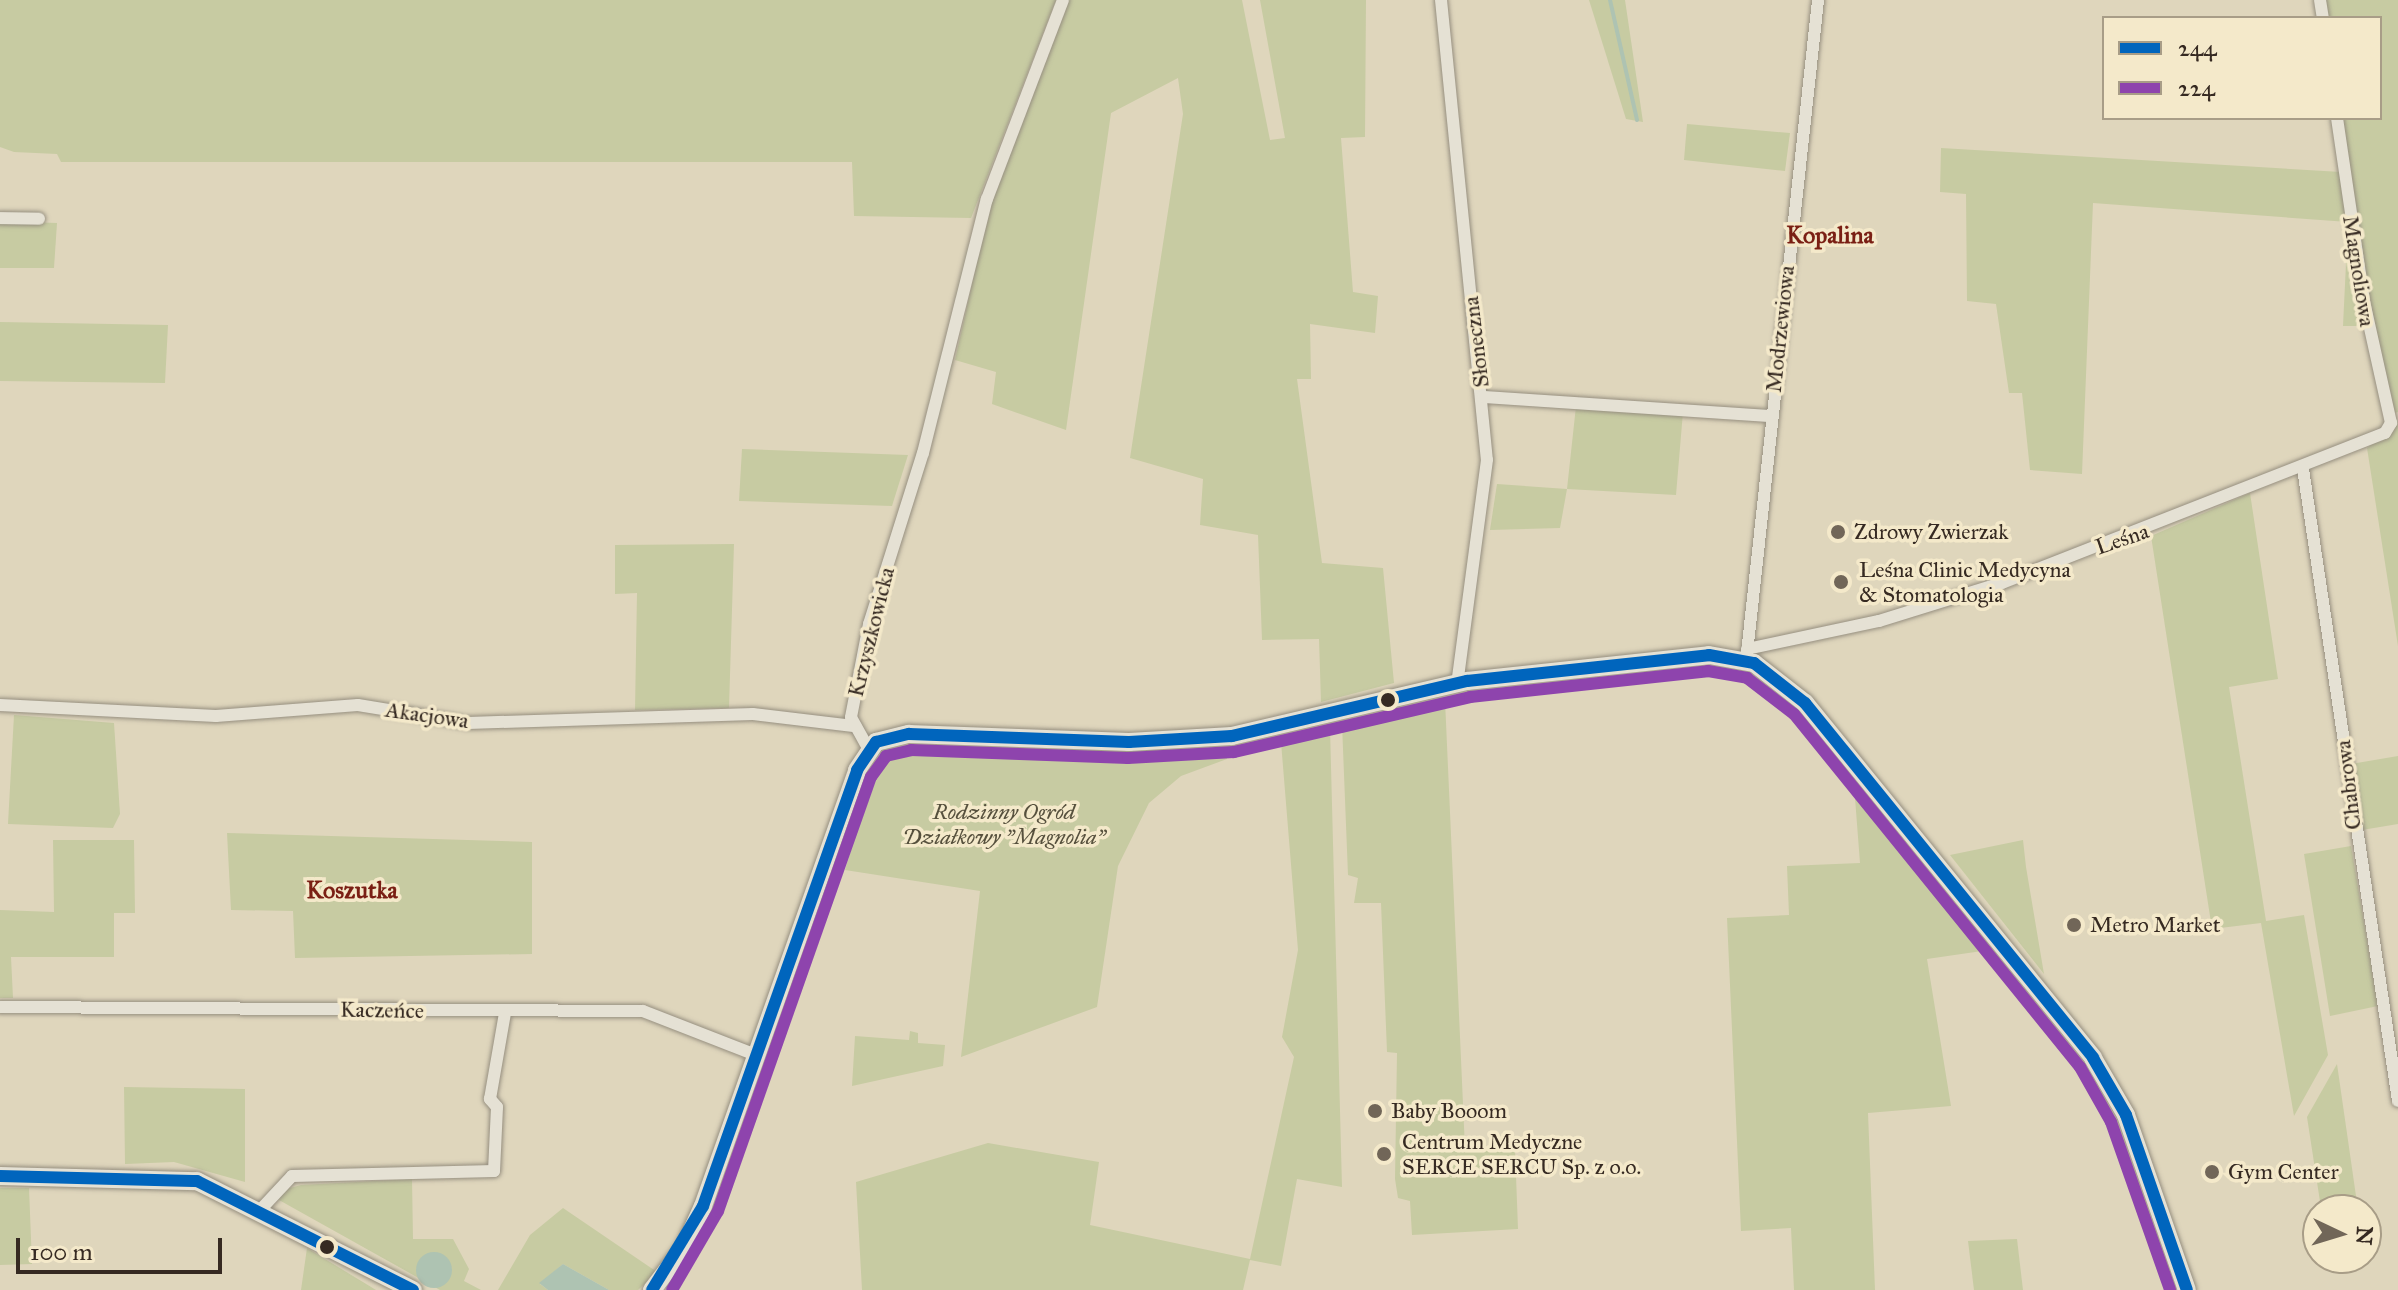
<!DOCTYPE html>
<html>
<head>
<meta charset="utf-8">
<style>
  body { margin:0 }
  #map { position:relative; width:2398px; height:1290px; overflow:hidden; background:#dfd6bc; font-family:"IM FELL Great Primer",serif }
  div>[style] { position:absolute }
  .green>* { inset:0; background:#c7cba2 }
  .water>* { inset:0; background:#aec3b2 }
  .round { border-radius:50% }
  .stream>* { height:4px; margin:-2px; padding:0 2px; transform-origin:2px; border-radius:2px; background:#aec3b2 }
  .roads { filter:drop-shadow(0 0 2px #968f80) drop-shadow(0 0 2px #968f80) }
  .street>* { height:12px; margin:-6px; padding:0 6px; transform-origin:6px; border-radius:6px; background:#e5e1d4 }
  .secondary>* { height:18px; margin:-9px; padding:0 9px; transform-origin:9px; border-radius:9px; background:#e5e1d4 }
  .bus-1>* { height:12px; margin:-6px; padding:0 6px; transform-origin:6px; border-radius:6px; background:#0065bd }
  .bus-2>* { height:12px; margin:-6px; padding:0 6px; transform-origin:6px; border-radius:6px; background:#8e44ad }
  .dots>* { width:22px; height:22px; translate:-50% -50%; box-sizing:border-box; border:4px solid #f4e9ca; border-radius:50% }
  span { translate:-50% -50%; white-space:nowrap; text-align:center; line-height:1.15; -webkit-text-stroke:7px #f4e9ca; paint-order:stroke }
  .street-label { font-size:22px; color:#362a22 }
  .poi-label { font-size:22px; color:#362a22 }
  .left { translate:0 -50%; text-align:left }
  .park-label { font-size:22px; color:#56503d; font-style:italic }
  .neighbourhood-label { font-size:24px; color:#7a1f14; font-weight:700 }
  .legend { position:absolute; left:2102px; top:16px; width:280px; height:104px; box-sizing:border-box; background:#f4e9ca; border:2px solid #a89d87; margin:0; padding:10px 14px; list-style:none; font-size:24px; color:#362a22 }
  .legend li { display:flex; align-items:center; gap:16px; height:40px }
  .legend b { width:40px; border:2px solid #a89d87 }
  .north { position:absolute; left:2302px; top:1194px; width:80px; height:80px; box-sizing:border-box; background:#f4e9ca; border:2px solid #a89d87; border-radius:50%; rotate:94deg; font-size:22px; font-weight:700; line-height:32px; text-align:center; color:#362a22 }
  .north::after { content:''; display:block; margin:auto; width:28px; height:36px; background:#716658; clip-path:polygon(50% 0,100% 100%,50% 72%,0 100%) }
  .scale { position:absolute; left:16px; top:1238px; width:206px; height:36px; box-sizing:border-box; border:4px solid #362a22; border-top:0; padding-left:10px; font-size:24px; line-height:28px; white-space:nowrap; color:#362a22; -webkit-text-stroke:6px #f4e9ca; paint-order:stroke }
</style>
</head>
<body>
<div id="map">
  <div class="green">
    <div style="clip-path:polygon(0 0,1056px 0,971px 218px,854px 216px,852px 162px,61px 162px,57px 154px,14px 152px,0 147px)"></div>
    <div style="clip-path:polygon(1067px 0,1242px 0,1270px 140px,1285px 138px,1260px 0,1366px 0,1365px 137px,1341px 138px,1353px 292px,1378px 296px,1375px 333px,1310px 324px,1311px 379px,1297px 379px,1322px 563px,1383px 568px,1394px 683px,1321px 702px,1319px 639px,1262px 640px,1258px 535px,1200px 525px,1203px 479px,1130px 458px,1183px 114px,1178px 78px,1111px 113px,1066px 430px,992px 404px,996px 372px,955px 360px,991px 200px)"></div>
    <div style="clip-path:polygon(1589px 0,1625px 0,1643px 122px,1626px 119px)"></div>
    <div style="clip-path:polygon(2325px 0,2398px 0,2398px 412px,2385px 415px,2343px 118px,2380px 118px,2380px 18px,2327px 18px)"></div>
    <div style="clip-path:polygon(1687px 124px,1790px 133px,1785px 171px,1684px 160px)"></div>
    <div style="clip-path:polygon(1941px 148px,2341px 172px,2348px 222px,2353px 280px,2362px 326px,2343px 326px,2348px 222px,2093px 203px,2082px 474px,2030px 470px,2022px 393px,2009px 393px,1996px 304px,1967px 301px,1966px 194px,1940px 192px)"></div>
    <div style="clip-path:polygon(0 221px,57px 223px,54px 268px,0 268px)"></div>
    <div style="clip-path:polygon(0 322px,168px 325px,165px 383px,0 381px)"></div>
    <div style="clip-path:polygon(1577px 397px,1683px 412px,1676px 495px,1567px 489px,1560px 528px,1490px 530px,1497px 484px,1567px 489px)"></div>
    <div style="clip-path:polygon(2398px 424px,2398px 646px,2367px 448px)"></div>
    <div style="clip-path:polygon(742px 449px,908px 455px,892px 506px,739px 501px)"></div>
    <div style="clip-path:polygon(2250px 493px,2278px 679px,2229px 687px,2266px 921px,2304px 915px,2328px 1055px,2294px 1116px,2261px 923px,2212px 929px,2151px 536px)"></div>
    <div style="clip-path:polygon(734px 544px,729px 708px,635px 710px,637px 593px,615px 594px,615px 545px)"></div>
    <div style="clip-path:polygon(1445px 700px,1465px 1149px,1515px 1149px,1518px 1229px,1412px 1235px,1410px 1201px,1398px 1198px,1395px 1179px,1397px 1053px,1387px 1052px,1381px 903px,1354px 903px,1358px 878px,1348px 875px,1342px 724px)"></div>
    <div style="clip-path:polygon(14px 715px,114px 723px,120px 814px,113px 828px,8px 824px)"></div>
    <div style="clip-path:polygon(1330px 728px,1342px 1187px,1297px 1179px,1281px 1266px,1250px 1260px,1243px 1290px,862px 1290px,856px 1182px,988px 1143px,1099px 1162px,1090px 1225px,1250px 1259px,1294px 1057px,1282px 1037px,1298px 950px,1281px 742px)"></div>
    <div style="clip-path:polygon(900px 747px,1227px 751px,1227px 759px,1181px 776px,1149px 803px,1118px 866px,1097px 1007px,961px 1057px,980px 891px,845px 870px,874px 775px)"></div>
    <div style="clip-path:polygon(2398px 756px,2398px 824px,2362px 830px,2351px 764px)"></div>
    <div style="clip-path:polygon(1854px 785px,1982px 951px,1927px 959px,1951px 1106px,1868px 1113px,1875px 1290px,1794px 1290px,1791px 1228px,1741px 1231px,1727px 918px,1789px 915px,1787px 866px,1860px 863px)"></div>
    <div style="clip-path:polygon(227px 833px,532px 842px,532px 954px,295px 958px,293px 911px,231px 910px)"></div>
    <div style="clip-path:polygon(53px 840px,134px 840px,135px 913px,114px 913px,114px 957px,11px 957px,13px 998px,0 998px,0 910px,54px 912px)"></div>
    <div style="clip-path:polygon(2023px 840px,2026px 867px,2044px 974px,1950px 855px)"></div>
    <div style="clip-path:polygon(2351px 846px,2378px 1006px,2330px 1016px,2304px 854px)"></div>
    <div style="clip-path:polygon(910px 1031px,918px 1033px,918px 1043px,945px 1045px,943px 1066px,852px 1086px,855px 1036px,909px 1040px)"></div>
    <div style="clip-path:polygon(2337px 1064px,2357px 1203px,2321px 1208px,2307px 1117px)"></div>
    <div style="clip-path:polygon(124px 1087px,245px 1089px,245px 1182px,174px 1162px,125px 1164px)"></div>
    <div style="clip-path:polygon(412px 1179px,413px 1239px,453px 1239px,469px 1269px,464px 1281px,481px 1290px,440px 1290px,279px 1200px,283px 1190px,301px 1185px)"></div>
    <div style="clip-path:polygon(0 1188px,29px 1188px,32px 1264px,0 1265px)"></div>
    <div style="clip-path:polygon(563px 1208px,657px 1272px,638px 1290px,609px 1290px,563px 1264px,540px 1284px,548px 1290px,498px 1290px,530px 1235px)"></div>
    <div style="clip-path:polygon(2017px 1239px,2023px 1290px,1974px 1290px,1968px 1241px)"></div>
    <div style="clip-path:polygon(307px 1248px,376px 1290px,301px 1290px)"></div>
  </div>
  <div class="water">
    <div class="round" style="left:416px;top:1252px;width:36px;height:36px"></div>
    <div style="clip-path:polygon(563px 1264px,609px 1290px,548px 1290px,539px 1283px)"></div>
  </div>
  <div class="stream">
    <div style="left:1610px;top:0;width:123px;rotate:77.3deg"></div>
  </div>
  <div class="roads">
    <div class="street">
      <div style="left:1441px;top:0;width:462px;rotate:84.3deg"></div>
      <div style="left:1487px;top:460px;width:226px;rotate:97.6deg"></div>
      <div style="left:2320px;top:0;width:18px;rotate:81deg"></div>
      <div style="left:0;top:218px;width:39px;rotate:1deg"></div>
      <div style="left:1483px;top:397px;width:288px;rotate:3.8deg"></div>
      <div style="left:2303px;top:469px;width:639px;rotate:81.45deg"></div>
      <div style="left:1747px;top:649px;width:135px;rotate:-12deg"></div>
      <div style="left:1879px;top:621px;width:129px;rotate:-17.2deg"></div>
      <div style="left:2002px;top:583px;width:411px;rotate:-21.4deg"></div>
      <div style="left:2385px;top:433px;width:12px;rotate:-59deg"></div>
      <div style="left:2391px;top:423px;width:125px;rotate:-102.5deg"></div>
      <div style="left:2364px;top:301px;width:185px;rotate:-98.4deg"></div>
      <div style="left:1747px;top:653px;width:657px;rotate:-83.79deg"></div>
      <div style="left:0;top:705px;width:216px;rotate:2.9deg"></div>
      <div style="left:216px;top:716px;width:142px;rotate:-4.4deg"></div>
      <div style="left:358px;top:705px;width:111px;rotate:9.3deg"></div>
      <div style="left:468px;top:723px;width:285px;rotate:-1.8deg"></div>
      <div style="left:753px;top:714px;width:101px;rotate:6.8deg"></div>
      <div style="left:868px;top:748px;width:35px;rotate:-119deg"></div>
      <div style="left:851px;top:717px;width:95px;rotate:-79deg"></div>
      <div style="left:869px;top:624px;width:179px;rotate:-72.5deg"></div>
      <div style="left:923px;top:453px;width:262px;rotate:-75.9deg"></div>
      <div style="left:987px;top:199px;width:213px;rotate:-69.1deg"></div>
      <div style="left:0;top:1007px;width:643px;rotate:0.36deg"></div>
      <div style="left:643px;top:1011px;width:121px;rotate:21.3deg"></div>
      <div style="left:262px;top:1208px;width:44px;rotate:-46.8deg"></div>
      <div style="left:292px;top:1176px;width:202px;rotate:-1.4deg"></div>
      <div style="left:494px;top:1171px;width:64px;rotate:-87.3deg"></div>
      <div style="left:497px;top:1107px;width:11px;rotate:-131deg"></div>
      <div style="left:490px;top:1099px;width:87px;rotate:-80.1deg"></div>
    </div>
    <div class="secondary">
      <div style="left:0;top:1176px;width:197px;rotate:1.5deg"></div>
      <div style="left:197px;top:1181px;width:242px;rotate:26.8deg"></div>
      <div style="left:652px;top:1290px;width:53px;rotate:-52.7deg"></div>
      <div style="left:684px;top:1248px;width:46px;rotate:-65.7deg"></div>
      <div style="left:703px;top:1206px;width:462px;rotate:-70.5deg"></div>
      <div style="left:857px;top:770px;width:34px;rotate:-56deg"></div>
      <div style="left:876px;top:742px;width:34px;rotate:-14deg"></div>
      <div style="left:909px;top:734px;width:220px;rotate:2.1deg"></div>
      <div style="left:1129px;top:742px;width:103px;rotate:-3.3deg"></div>
      <div style="left:1232px;top:736px;width:241px;rotate:-13.2deg"></div>
      <div style="left:1467px;top:681px;width:243px;rotate:-6.1deg"></div>
      <div style="left:1709px;top:655px;width:46px;rotate:10.1deg"></div>
      <div style="left:1754px;top:663px;width:65px;rotate:38.1deg"></div>
      <div style="left:1805px;top:703px;width:457px;rotate:50.9deg"></div>
      <div style="left:2093px;top:1058px;width:66px;rotate:59.9deg"></div>
      <div style="left:2126px;top:1115px;width:185px;rotate:70.8deg"></div>
    </div>
  </div>
  <div class="bus-1">
    <div style="left:0;top:1176px;width:197px;rotate:1.5deg"></div>
    <div style="left:197px;top:1181px;width:242px;rotate:26.8deg"></div>
    <div style="left:652px;top:1290px;width:98px;rotate:-58.7deg"></div>
    <div style="left:703px;top:1206px;width:462px;rotate:-70.5deg"></div>
    <div style="left:857px;top:770px;width:34px;rotate:-56deg"></div>
    <div style="left:876px;top:742px;width:34px;rotate:-14deg"></div>
    <div style="left:909px;top:734px;width:220px;rotate:2.1deg"></div>
    <div style="left:1129px;top:742px;width:103px;rotate:-3.3deg"></div>
    <div style="left:1232px;top:736px;width:241px;rotate:-13.2deg"></div>
    <div style="left:1467px;top:681px;width:243px;rotate:-6.1deg"></div>
    <div style="left:1709px;top:655px;width:46px;rotate:10.1deg"></div>
    <div style="left:1754px;top:663px;width:65px;rotate:38.1deg"></div>
    <div style="left:1805px;top:703px;width:457px;rotate:50.9deg"></div>
    <div style="left:2093px;top:1058px;width:66px;rotate:59.9deg"></div>
    <div style="left:2126px;top:1115px;width:185px;rotate:70.8deg"></div>
  </div>
  <div class="bus-2">
    <div style="left:672px;top:1290px;width:91px;rotate:-59.8deg"></div>
    <div style="left:718px;top:1211px;width:460px;rotate:-70.6deg"></div>
    <div style="left:871px;top:777px;width:26px;rotate:-54deg"></div>
    <div style="left:886px;top:756px;width:26px;rotate:-13deg"></div>
    <div style="left:911px;top:750px;width:217px;rotate:2.1deg"></div>
    <div style="left:1128px;top:758px;width:106px;rotate:-3.2deg"></div>
    <div style="left:1234px;top:752px;width:242px;rotate:-13.1deg"></div>
    <div style="left:1470px;top:697px;width:239px;rotate:-6.2deg"></div>
    <div style="left:1708px;top:671px;width:40px;rotate:10deg"></div>
    <div style="left:1747px;top:678px;width:59px;rotate:37.5deg"></div>
    <div style="left:1794px;top:714px;width:454px;rotate:51deg"></div>
    <div style="left:2080px;top:1067px;width:63px;rotate:60.6deg"></div>
    <div style="left:2111px;top:1122px;width:178px;rotate:70.6deg"></div>
  </div>
  <div class="dots">
    <div style="left:1838px;top:532px;background:#716658"></div>
    <div style="left:1841px;top:582px;background:#716658"></div>
    <div style="left:1388px;top:700px;background:#362a22"></div>
    <div style="left:2074px;top:925px;background:#716658"></div>
    <div style="left:1375px;top:1111px;background:#716658"></div>
    <div style="left:1384px;top:1154px;background:#716658"></div>
    <div style="left:2212px;top:1172px;background:#716658"></div>
    <div style="left:327px;top:1247px;background:#362a22"></div>
  </div>
  <div class="street-label">
    <span style="left:2359px;top:271px;rotate:81deg">Magnoliowa</span>
    <span style="left:1780px;top:329px;rotate:-84deg">Modrzewiowa</span>
    <span style="left:1476px;top:342px;rotate:-97deg">Słoneczna</span>
    <span style="left:2122px;top:539px;rotate:-19deg">Leśna</span>
    <span style="left:871px;top:632px;rotate:-76deg">Krzyszkowicka</span>
    <span style="left:427px;top:715px;rotate:8deg">Akacjowa</span>
    <span style="left:2348px;top:785px;rotate:-97deg">Chabrowa</span>
    <span style="left:382px;top:1010px;rotate:1deg">Kaczeńce</span>
  </div>
  <div class="poi-label">
    <span class="left" style="left:1854px;top:532px">Zdrowy Zwierzak</span>
    <span class="left" style="left:1859px;top:582px">Leśna Clinic Medycyna<br>&amp; Stomatologia</span>
    <span class="left" style="left:2090px;top:925px">Metro Market</span>
    <span class="left" style="left:1391px;top:1111px">Baby Booom</span>
    <span class="left" style="left:1402px;top:1154px">Centrum Medyczne<br>SERCE SERCU Sp. z o.o.</span>
    <span class="left" style="left:2228px;top:1172px">Gym Center</span>
  </div>
  <div class="park-label">
    <span style="left:1004px;top:824px">Rodzinny Ogród<br>Działkowy "Magnolia"</span>
  </div>
  <div class="neighbourhood-label">
    <span style="left:1830px;top:236px">Kopalina</span>
    <span style="left:352px;top:891px">Koszutka</span>
  </div>
  <ul class="legend">
  <li><b style="height:10px;background:#0065bd"></b>244</li>
  <li><b style="height:10px;background:#8e44ad"></b>224</li>
  </ul>
  <div class="north">N</div>
  <div class="scale">100 m</div>
</div>
</body>
</html>
